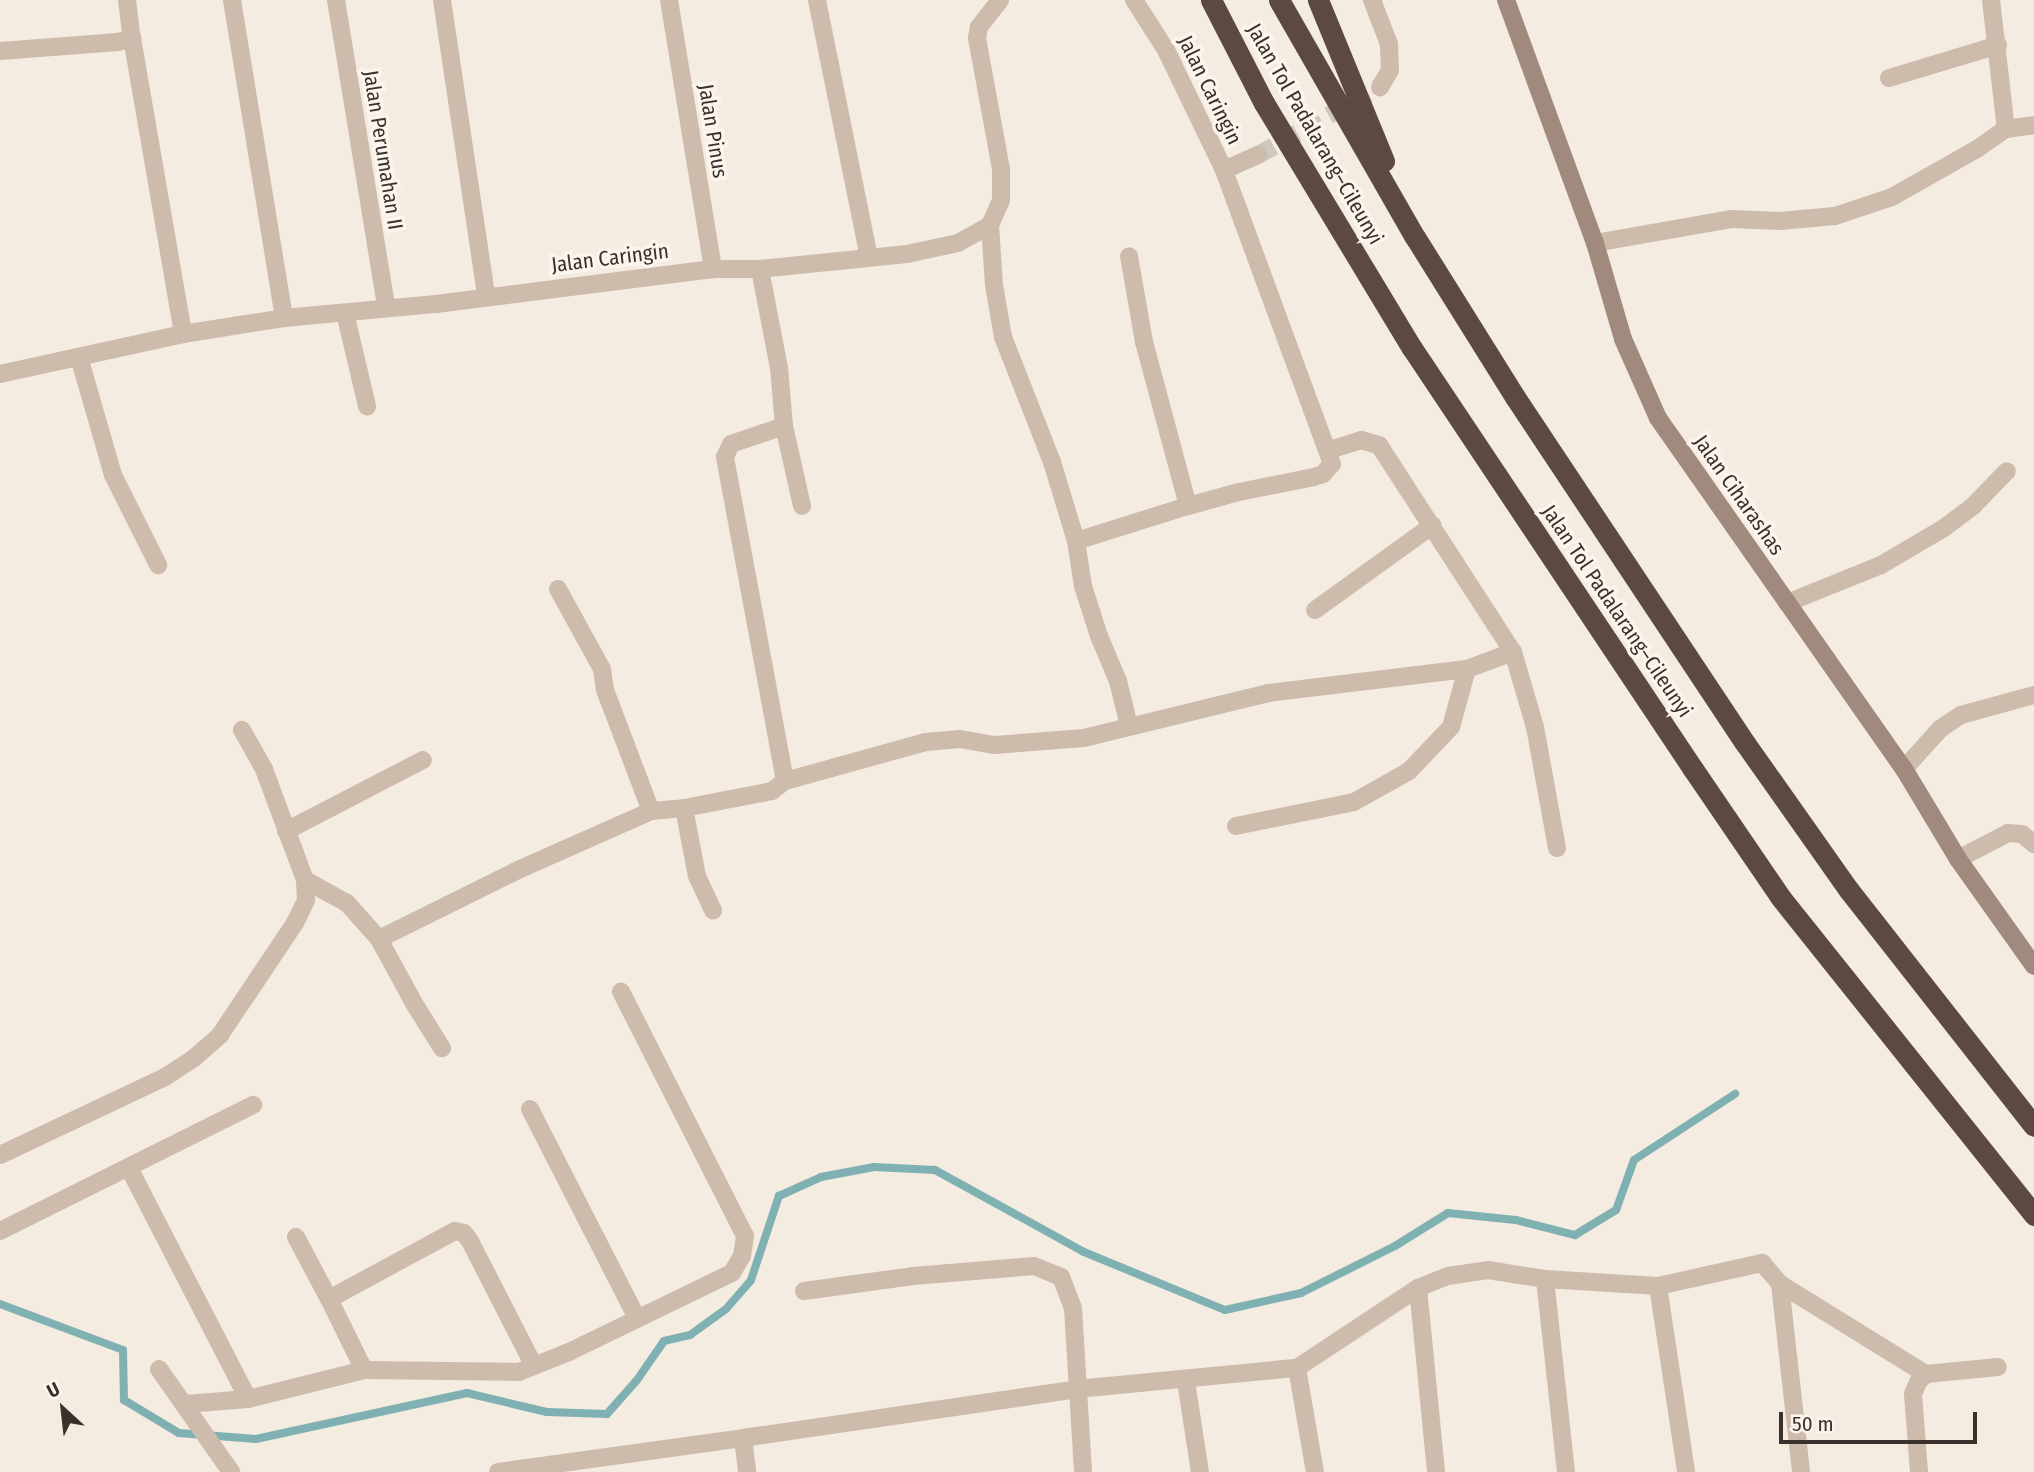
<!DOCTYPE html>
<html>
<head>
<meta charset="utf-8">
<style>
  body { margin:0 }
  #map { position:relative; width:2034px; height:1472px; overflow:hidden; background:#f4ebe1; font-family:"Fira Sans Condensed",sans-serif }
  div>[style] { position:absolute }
  .stream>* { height:8px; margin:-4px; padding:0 4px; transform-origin:4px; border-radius:4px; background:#7fb0b2 }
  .street-tunnel>* { height:18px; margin-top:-9px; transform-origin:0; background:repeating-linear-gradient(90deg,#cfc6bd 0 18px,transparent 0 27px) }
  .street>* { height:18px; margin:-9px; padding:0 9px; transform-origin:9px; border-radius:9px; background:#cdbbac }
  .secondary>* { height:18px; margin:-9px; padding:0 9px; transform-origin:9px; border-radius:9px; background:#a18a7d }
  .highway>* { height:21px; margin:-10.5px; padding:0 10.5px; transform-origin:10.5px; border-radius:10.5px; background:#5c4a42 }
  span { translate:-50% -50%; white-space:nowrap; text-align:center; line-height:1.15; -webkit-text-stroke:7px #fbf5ee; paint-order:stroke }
  .street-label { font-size:21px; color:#3b302b }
  .north { position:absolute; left:28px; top:1374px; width:70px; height:70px; -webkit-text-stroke:5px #fbf5ee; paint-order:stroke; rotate:333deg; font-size:19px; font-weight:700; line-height:28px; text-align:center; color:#3b302b }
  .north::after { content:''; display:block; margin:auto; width:24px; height:32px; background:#3b302b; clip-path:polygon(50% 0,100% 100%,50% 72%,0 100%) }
  .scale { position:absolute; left:1779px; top:1412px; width:198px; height:32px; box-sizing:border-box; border:4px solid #3b302b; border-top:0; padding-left:9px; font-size:21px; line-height:24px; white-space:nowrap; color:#3b302b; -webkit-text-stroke:5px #fbf5ee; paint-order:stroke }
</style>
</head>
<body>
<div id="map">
  <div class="stream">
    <div style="left:0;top:1304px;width:131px;rotate:20.5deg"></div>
    <div style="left:123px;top:1350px;width:50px;rotate:88.9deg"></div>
    <div style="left:124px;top:1400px;width:64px;rotate:31deg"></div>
    <div style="left:179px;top:1433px;width:77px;rotate:4.5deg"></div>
    <div style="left:256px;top:1439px;width:216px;rotate:-12.3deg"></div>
    <div style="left:467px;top:1393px;width:82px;rotate:13.4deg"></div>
    <div style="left:547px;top:1412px;width:60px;rotate:1.9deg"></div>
    <div style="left:607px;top:1414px;width:45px;rotate:-48.6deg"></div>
    <div style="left:637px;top:1380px;width:47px;rotate:-55.3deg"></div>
    <div style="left:664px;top:1341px;width:27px;rotate:-13deg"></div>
    <div style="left:690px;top:1335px;width:44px;rotate:-35.8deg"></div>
    <div style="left:726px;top:1309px;width:38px;rotate:-49deg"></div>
    <div style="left:751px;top:1280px;width:89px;rotate:-71.6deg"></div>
    <div style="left:779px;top:1196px;width:46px;rotate:-24.3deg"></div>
    <div style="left:821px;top:1177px;width:54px;rotate:-10.7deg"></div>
    <div style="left:874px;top:1167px;width:61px;rotate:2.8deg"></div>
    <div style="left:935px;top:1170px;width:170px;rotate:28.8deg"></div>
    <div style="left:1084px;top:1252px;width:152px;rotate:22.4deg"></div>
    <div style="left:1225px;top:1310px;width:78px;rotate:-12.6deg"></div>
    <div style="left:1301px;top:1293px;width:105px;rotate:-26.6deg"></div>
    <div style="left:1395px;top:1246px;width:62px;rotate:-31.9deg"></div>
    <div style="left:1448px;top:1213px;width:68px;rotate:5.9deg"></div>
    <div style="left:1516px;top:1220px;width:61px;rotate:14.3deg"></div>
    <div style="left:1575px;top:1235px;width:48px;rotate:-31.4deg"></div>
    <div style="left:1616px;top:1210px;width:53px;rotate:-70.2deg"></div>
    <div style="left:1634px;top:1160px;width:121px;rotate:-33.2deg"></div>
  </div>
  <div class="street-tunnel">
    <div style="left:1258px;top:155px;width:140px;rotate:-29.1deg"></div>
  </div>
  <div class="street">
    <div style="left:127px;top:0;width:38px;rotate:83deg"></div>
    <div style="left:232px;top:0;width:322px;rotate:80.7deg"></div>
    <div style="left:336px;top:0;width:311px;rotate:80.7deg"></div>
    <div style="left:442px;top:0;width:299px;rotate:81.5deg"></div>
    <div style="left:669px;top:0;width:273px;rotate:80.7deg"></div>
    <div style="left:817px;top:0;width:262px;rotate:78.6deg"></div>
    <div style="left:1134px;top:0;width:59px;rotate:57.4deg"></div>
    <div style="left:1166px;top:50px;width:133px;rotate:64.2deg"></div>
    <div style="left:1224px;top:170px;width:37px;rotate:-24deg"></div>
    <div style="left:1372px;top:0;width:47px;rotate:68.9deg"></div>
    <div style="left:1389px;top:44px;width:26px;rotate:88deg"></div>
    <div style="left:1390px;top:70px;width:20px;rotate:120deg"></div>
    <div style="left:1991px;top:0;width:130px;rotate:83.4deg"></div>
    <div style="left:0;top:51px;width:118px;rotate:-4.4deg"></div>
    <div style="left:118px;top:42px;width:15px;rotate:-16deg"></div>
    <div style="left:132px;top:38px;width:300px;rotate:80.2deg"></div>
    <div style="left:1889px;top:78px;width:114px;rotate:-16.8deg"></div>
    <div style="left:990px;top:225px;width:60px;rotate:86.2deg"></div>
    <div style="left:994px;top:285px;width:53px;rotate:80.2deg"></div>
    <div style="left:1003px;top:337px;width:134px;rotate:68.6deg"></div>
    <div style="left:1052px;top:462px;width:83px;rotate:73.1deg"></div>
    <div style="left:1076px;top:541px;width:46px;rotate:81.2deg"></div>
    <div style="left:1083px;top:586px;width:52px;rotate:72.3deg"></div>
    <div style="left:1099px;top:636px;width:49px;rotate:67.1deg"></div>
    <div style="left:1118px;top:681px;width:46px;rotate:76.3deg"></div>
    <div style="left:1595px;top:243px;width:138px;rotate:-10deg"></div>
    <div style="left:1731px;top:219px;width:49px;rotate:2.3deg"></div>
    <div style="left:1780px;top:221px;width:55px;rotate:-5.2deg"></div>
    <div style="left:1835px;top:216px;width:60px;rotate:-18.4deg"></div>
    <div style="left:1892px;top:197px;width:98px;rotate:-29.5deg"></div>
    <div style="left:1977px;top:149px;width:35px;rotate:-35deg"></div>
    <div style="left:2006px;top:129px;width:28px;rotate:-8deg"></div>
    <div style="left:345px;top:313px;width:96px;rotate:76.7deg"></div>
    <div style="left:79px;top:357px;width:123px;rotate:73.9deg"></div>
    <div style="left:113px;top:475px;width:101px;rotate:63.4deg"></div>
    <div style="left:0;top:374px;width:187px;rotate:-12.3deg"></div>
    <div style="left:183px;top:334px;width:102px;rotate:-9deg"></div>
    <div style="left:284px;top:318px;width:153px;rotate:-5.3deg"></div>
    <div style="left:436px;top:304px;width:279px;rotate:-7.2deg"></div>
    <div style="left:713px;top:269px;width:47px"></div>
    <div style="left:760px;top:269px;width:148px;rotate:-5.8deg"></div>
    <div style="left:907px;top:254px;width:52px;rotate:-12.2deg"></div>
    <div style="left:958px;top:243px;width:37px;rotate:-29deg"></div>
    <div style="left:990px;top:225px;width:27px;rotate:-66deg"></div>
    <div style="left:1001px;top:200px;width:31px;rotate:-90deg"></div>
    <div style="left:1001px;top:169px;width:133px;rotate:-100.4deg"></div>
    <div style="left:977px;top:38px;width:11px;rotate:-80deg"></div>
    <div style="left:979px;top:27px;width:34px;rotate:-52deg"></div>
    <div style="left:784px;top:426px;width:82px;rotate:77.3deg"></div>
    <div style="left:1329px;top:450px;width:34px;rotate:-17deg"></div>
    <div style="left:1361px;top:440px;width:19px;rotate:16deg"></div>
    <div style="left:1379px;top:445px;width:247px;rotate:57.1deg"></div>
    <div style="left:1513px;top:652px;width:78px;rotate:73.7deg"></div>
    <div style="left:1535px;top:727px;width:123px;rotate:79.7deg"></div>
    <div style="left:1188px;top:506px;width:53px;rotate:-15.4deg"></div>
    <div style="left:1239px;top:492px;width:76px;rotate:-11.3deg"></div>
    <div style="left:1314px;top:477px;width:9px;rotate:-18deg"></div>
    <div style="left:1323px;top:474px;width:13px;rotate:-48deg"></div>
    <div style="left:1332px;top:464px;width:313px;rotate:-110.2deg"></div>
    <div style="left:1076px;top:541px;width:117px;rotate:-17.4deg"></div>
    <div style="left:1188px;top:506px;width:170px;rotate:-105deg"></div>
    <div style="left:1144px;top:342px;width:87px;rotate:-99.9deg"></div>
    <div style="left:558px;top:589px;width:91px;rotate:61.2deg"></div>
    <div style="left:602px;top:669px;width:21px;rotate:82deg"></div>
    <div style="left:605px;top:690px;width:129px;rotate:69.2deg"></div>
    <div style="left:1787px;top:603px;width:101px;rotate:-22deg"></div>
    <div style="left:1881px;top:565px;width:73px;rotate:-30.4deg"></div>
    <div style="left:1944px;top:528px;width:38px;rotate:-37deg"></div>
    <div style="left:1974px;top:505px;width:47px;rotate:-45.9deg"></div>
    <div style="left:1315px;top:610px;width:145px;rotate:-35.8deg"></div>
    <div style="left:1904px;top:769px;width:54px;rotate:-48deg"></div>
    <div style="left:1940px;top:729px;width:25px;rotate:-34deg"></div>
    <div style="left:1961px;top:715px;width:76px;rotate:-15.3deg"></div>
    <div style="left:785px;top:781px;width:146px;rotate:-15.5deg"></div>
    <div style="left:926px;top:742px;width:34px;rotate:-5deg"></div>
    <div style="left:960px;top:739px;width:35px;rotate:10deg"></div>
    <div style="left:994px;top:745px;width:90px;rotate:-4.4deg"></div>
    <div style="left:1084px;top:738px;width:189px;rotate:-13.7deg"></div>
    <div style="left:1268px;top:693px;width:200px;rotate:-6.9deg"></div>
    <div style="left:1467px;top:669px;width:49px;rotate:-20.3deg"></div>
    <div style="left:684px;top:808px;width:69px;rotate:79.2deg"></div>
    <div style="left:697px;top:876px;width:38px;rotate:65deg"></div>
    <div style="left:1236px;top:826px;width:120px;rotate:-11.5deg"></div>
    <div style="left:1354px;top:802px;width:63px;rotate:-29.4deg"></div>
    <div style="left:1409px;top:771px;width:61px;rotate:-46.3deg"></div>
    <div style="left:1451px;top:727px;width:60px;rotate:-74.6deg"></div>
    <div style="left:286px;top:831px;width:154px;rotate:-27.4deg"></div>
    <div style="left:1958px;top:859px;width:56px;rotate:-27.5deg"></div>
    <div style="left:2008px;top:833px;width:14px;rotate:4deg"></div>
    <div style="left:2022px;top:834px;width:16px;rotate:40deg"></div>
    <div style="left:305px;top:880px;width:48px;rotate:28.7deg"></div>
    <div style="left:347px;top:903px;width:48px;rotate:48.4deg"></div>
    <div style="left:379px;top:939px;width:75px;rotate:61.4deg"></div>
    <div style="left:415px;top:1005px;width:51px;rotate:57.9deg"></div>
    <div style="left:379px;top:939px;width:155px;rotate:-26.4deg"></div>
    <div style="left:518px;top:870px;width:145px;rotate:-23.9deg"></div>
    <div style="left:651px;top:811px;width:33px;rotate:-5deg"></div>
    <div style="left:684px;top:808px;width:90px;rotate:-10.9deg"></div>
    <div style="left:772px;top:791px;width:16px;rotate:-38deg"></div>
    <div style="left:785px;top:781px;width:330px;rotate:-100.5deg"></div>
    <div style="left:725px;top:457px;width:14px;rotate:-65deg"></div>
    <div style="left:731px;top:444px;width:56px;rotate:-18.8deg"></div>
    <div style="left:784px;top:426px;width:58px;rotate:-94.9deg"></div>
    <div style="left:779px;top:368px;width:101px;rotate:-100.9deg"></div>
    <div style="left:530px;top:1109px;width:235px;rotate:62.9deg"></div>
    <div style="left:0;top:1155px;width:183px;rotate:-25.3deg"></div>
    <div style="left:165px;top:1077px;width:35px;rotate:-33deg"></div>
    <div style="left:194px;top:1058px;width:35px;rotate:-41deg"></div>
    <div style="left:220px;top:1035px;width:135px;rotate:-56.2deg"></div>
    <div style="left:295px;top:923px;width:25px;rotate:-64deg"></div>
    <div style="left:306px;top:900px;width:20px;rotate:-93deg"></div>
    <div style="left:305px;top:880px;width:118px;rotate:-110.3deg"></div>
    <div style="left:264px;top:769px;width:45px;rotate:-119.4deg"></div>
    <div style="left:129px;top:1168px;width:260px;rotate:62.7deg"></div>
    <div style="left:0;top:1231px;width:283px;rotate:-26.5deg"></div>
    <div style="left:296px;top:1237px;width:70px;rotate:62deg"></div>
    <div style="left:1545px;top:1279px;width:194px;rotate:83.8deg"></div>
    <div style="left:1780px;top:1284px;width:172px;rotate:31.7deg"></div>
    <div style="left:1658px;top:1286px;width:188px;rotate:81.4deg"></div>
    <div style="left:1418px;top:1288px;width:185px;rotate:84.4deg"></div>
    <div style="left:804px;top:1291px;width:110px;rotate:-7.8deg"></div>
    <div style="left:913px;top:1276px;width:121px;rotate:-4.7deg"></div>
    <div style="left:1034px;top:1266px;width:29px;rotate:22deg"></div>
    <div style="left:1061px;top:1277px;width:33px;rotate:69deg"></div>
    <div style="left:1073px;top:1308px;width:164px;rotate:86.5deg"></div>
    <div style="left:1297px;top:1368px;width:145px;rotate:-33.5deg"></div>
    <div style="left:1418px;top:1288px;width:32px;rotate:-22deg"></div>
    <div style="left:1448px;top:1276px;width:40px;rotate:-8.5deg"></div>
    <div style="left:1488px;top:1270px;width:58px;rotate:9deg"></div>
    <div style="left:1545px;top:1279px;width:113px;rotate:3.5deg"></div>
    <div style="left:1658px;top:1286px;width:107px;rotate:-12.5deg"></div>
    <div style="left:1762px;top:1263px;width:28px;rotate:49deg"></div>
    <div style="left:1780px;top:1284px;width:189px;rotate:83.6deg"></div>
    <div style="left:159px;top:1369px;width:126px;rotate:55deg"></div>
    <div style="left:364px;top:1370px;width:79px;rotate:-116.2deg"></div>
    <div style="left:329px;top:1299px;width:143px;rotate:-28.4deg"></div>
    <div style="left:455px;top:1231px;width:9px;rotate:13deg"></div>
    <div style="left:464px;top:1233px;width:10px;rotate:53deg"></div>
    <div style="left:470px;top:1241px;width:140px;rotate:62.9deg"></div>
    <div style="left:1186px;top:1381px;width:92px;rotate:81.3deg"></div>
    <div style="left:186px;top:1404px;width:62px;rotate:-4.6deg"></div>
    <div style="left:248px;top:1399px;width:120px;rotate:-14deg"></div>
    <div style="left:364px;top:1370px;width:155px;rotate:0.7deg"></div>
    <div style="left:519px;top:1372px;width:54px;rotate:-21.8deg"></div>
    <div style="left:569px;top:1352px;width:181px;rotate:-25.9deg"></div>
    <div style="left:732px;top:1273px;width:20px;rotate:-60deg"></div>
    <div style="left:742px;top:1256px;width:20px;rotate:-81deg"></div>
    <div style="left:745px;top:1236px;width:274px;rotate:-116.9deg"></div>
    <div style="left:743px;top:1438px;width:338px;rotate:-8.3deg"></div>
    <div style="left:1077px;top:1389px;width:221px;rotate:-5.5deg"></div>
    <div style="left:1297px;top:1368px;width:106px;rotate:80.2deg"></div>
    <div style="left:498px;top:1472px;width:247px;rotate:-7.9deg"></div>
    <div style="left:743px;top:1438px;width:34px;rotate:83deg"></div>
    <div style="left:1919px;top:1472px;width:78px;rotate:-94.4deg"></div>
    <div style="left:1913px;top:1394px;width:13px;rotate:-67deg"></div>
    <div style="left:1918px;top:1382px;width:11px;rotate:-45deg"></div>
    <div style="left:1926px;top:1374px;width:72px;rotate:-5.6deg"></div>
  </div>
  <div class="secondary">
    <div style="left:1506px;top:0;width:259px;rotate:69.9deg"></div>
    <div style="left:1595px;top:243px;width:100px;rotate:73.7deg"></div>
    <div style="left:1623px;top:339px;width:86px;rotate:66.1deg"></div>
    <div style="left:1658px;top:418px;width:429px;rotate:55deg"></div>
    <div style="left:1904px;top:769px;width:105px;rotate:59deg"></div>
    <div style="left:1958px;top:859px;width:131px;rotate:54.6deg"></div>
  </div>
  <div class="highway">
    <div style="left:1211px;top:0;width:116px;rotate:62.8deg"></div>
    <div style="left:1264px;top:103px;width:286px;rotate:58.9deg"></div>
    <div style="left:1412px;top:348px;width:506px;rotate:56.28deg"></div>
    <div style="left:1693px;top:769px;width:156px;rotate:55.7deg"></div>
    <div style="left:1781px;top:898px;width:406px;rotate:51.4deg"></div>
    <div style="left:1279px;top:0;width:273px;rotate:60.2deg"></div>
    <div style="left:1415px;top:237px;width:189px;rotate:58deg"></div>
    <div style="left:1515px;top:397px;width:415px;rotate:56.4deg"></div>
    <div style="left:1745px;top:743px;width:179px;rotate:54.8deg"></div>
    <div style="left:1848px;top:889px;width:301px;rotate:51.9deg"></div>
    <div style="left:1318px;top:0;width:174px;rotate:67.7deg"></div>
  </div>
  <div class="street-label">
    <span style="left:1210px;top:90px;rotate:64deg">Jalan Caringin</span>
    <span style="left:713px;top:131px;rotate:81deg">Jalan Pinus</span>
    <span style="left:1315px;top:134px;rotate:60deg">Jalan Tol Padalarang–Cileunyi</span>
    <span style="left:383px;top:150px;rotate:81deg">Jalan Perumahan II</span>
    <span style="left:610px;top:258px;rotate:-7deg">Jalan Caringin</span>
    <span style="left:1739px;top:495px;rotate:55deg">Jalan Ciharashas</span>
    <span style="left:1617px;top:611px;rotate:56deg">Jalan Tol Padalarang–Cileunyi</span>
  </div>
  <div class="north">U</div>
  <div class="scale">50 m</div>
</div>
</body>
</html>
